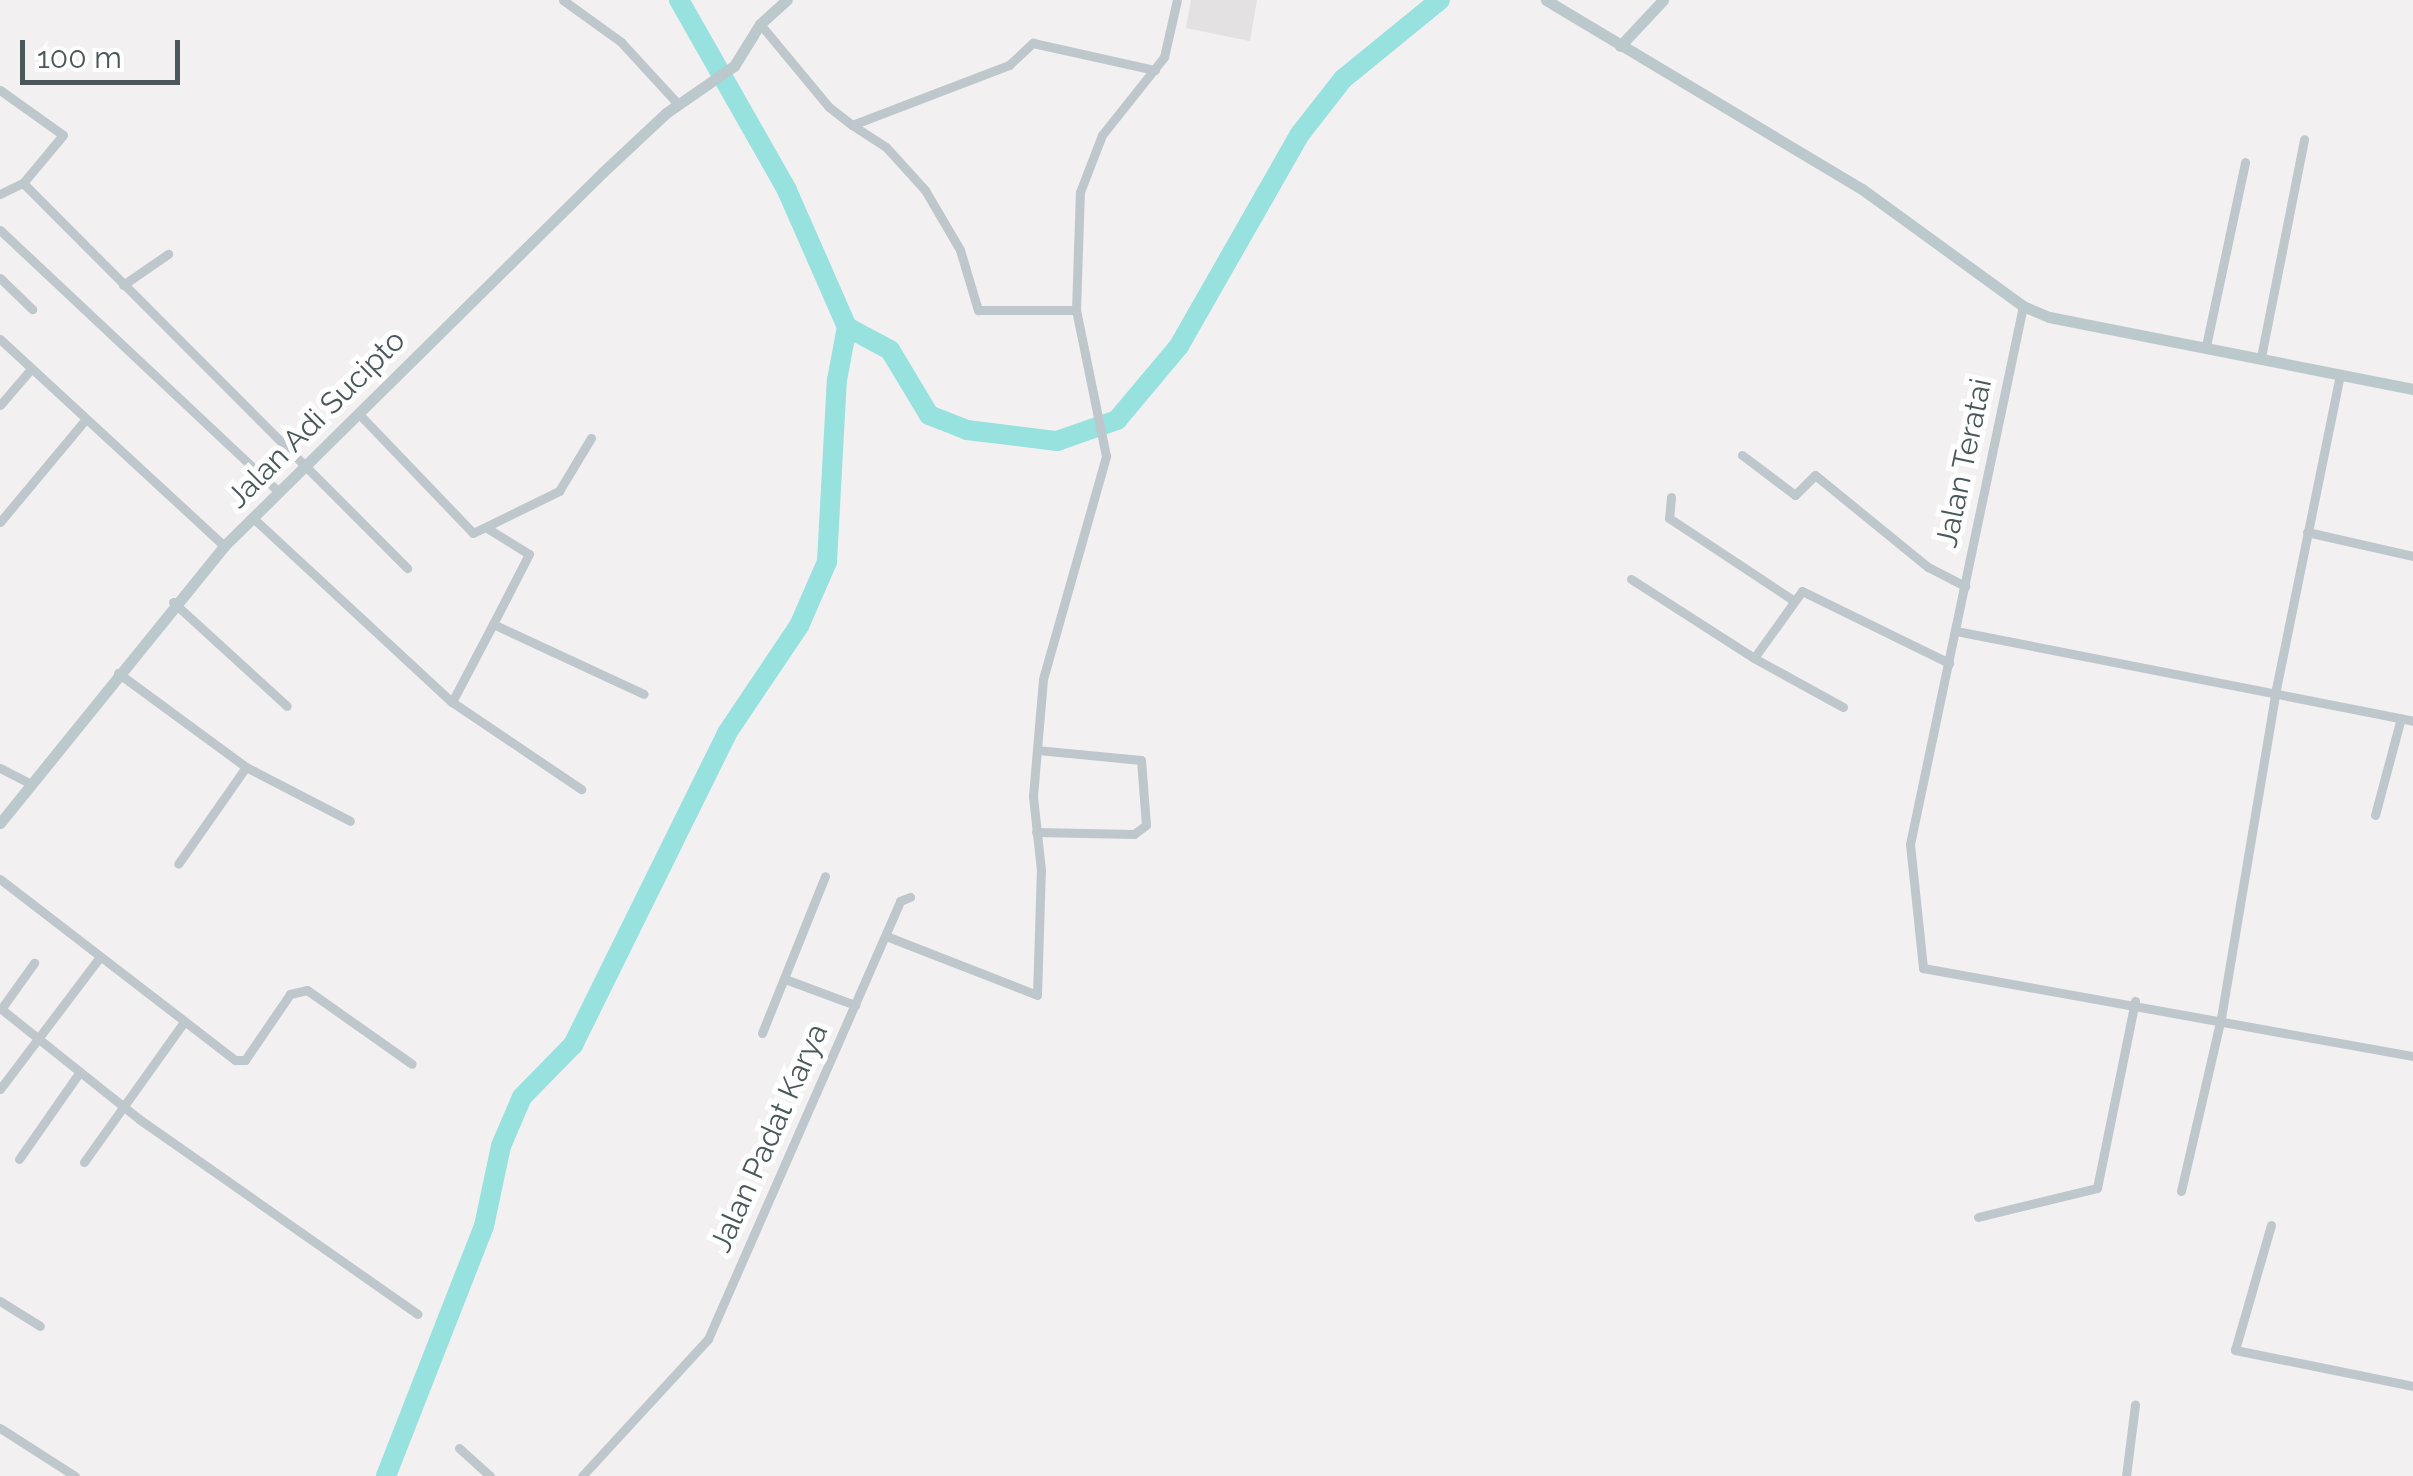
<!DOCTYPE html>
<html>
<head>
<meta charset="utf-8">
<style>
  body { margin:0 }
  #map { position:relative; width:2413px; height:1476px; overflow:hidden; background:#f2f0f1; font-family:Raleway,sans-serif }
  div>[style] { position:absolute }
  .education>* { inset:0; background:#e3e1e2 }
  .river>* { height:20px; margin:-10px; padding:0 10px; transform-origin:10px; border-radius:10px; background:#97e1de }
  .street>* { height:9px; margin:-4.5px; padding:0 4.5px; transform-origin:4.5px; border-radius:4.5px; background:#bec7cb }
  .secondary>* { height:11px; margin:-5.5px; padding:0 5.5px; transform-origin:5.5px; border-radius:5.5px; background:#bbc8cc }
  span { translate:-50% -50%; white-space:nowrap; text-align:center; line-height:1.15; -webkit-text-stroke:10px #fff; paint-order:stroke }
  .street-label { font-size:30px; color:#4a575b }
  .scale { position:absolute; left:20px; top:40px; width:160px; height:45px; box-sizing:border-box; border:5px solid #4a575b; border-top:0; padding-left:12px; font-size:30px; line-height:35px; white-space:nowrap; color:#4a575b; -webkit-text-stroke:8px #fff; paint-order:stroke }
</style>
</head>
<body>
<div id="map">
  <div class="education">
    <div style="clip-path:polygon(1191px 0,1257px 0,1250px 41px,1186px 28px)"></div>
  </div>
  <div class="river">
    <div style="left:847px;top:327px;width:49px;rotate:28.1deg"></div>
    <div style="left:890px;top:350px;width:76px;rotate:59deg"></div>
    <div style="left:929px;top:415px;width:41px;rotate:21.5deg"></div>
    <div style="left:967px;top:430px;width:91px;rotate:7deg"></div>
    <div style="left:1057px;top:441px;width:64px;rotate:-19.3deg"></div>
    <div style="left:1117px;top:420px;width:97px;rotate:-50deg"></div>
    <div style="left:1179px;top:346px;width:244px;rotate:-60.3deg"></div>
    <div style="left:1300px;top:134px;width:70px;rotate:-52deg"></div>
    <div style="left:1343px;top:79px;width:125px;rotate:-39.2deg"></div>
    <div style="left:386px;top:1476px;width:269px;rotate:-68.6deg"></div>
    <div style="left:484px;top:1226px;width:82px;rotate:-78deg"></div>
    <div style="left:501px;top:1146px;width:53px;rotate:-66.8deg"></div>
    <div style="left:522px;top:1097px;width:73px;rotate:-45.6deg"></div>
    <div style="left:573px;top:1045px;width:348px;rotate:-63.7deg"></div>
    <div style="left:727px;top:733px;width:129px;rotate:-56.1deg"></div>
    <div style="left:799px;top:626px;width:70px;rotate:-66.4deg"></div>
    <div style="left:827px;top:562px;width:182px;rotate:-86.9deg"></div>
    <div style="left:837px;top:380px;width:54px;rotate:-79.3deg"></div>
    <div style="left:847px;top:327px;width:150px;rotate:-113.7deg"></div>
    <div style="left:787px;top:190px;width:219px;rotate:-119.6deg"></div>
  </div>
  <div class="street">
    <div style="left:563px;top:0;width:72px;rotate:35.9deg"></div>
    <div style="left:621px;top:42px;width:84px;rotate:47.4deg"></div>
    <div style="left:760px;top:24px;width:108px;rotate:50.3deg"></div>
    <div style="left:829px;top:107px;width:29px;rotate:38deg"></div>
    <div style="left:852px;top:125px;width:168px;rotate:-20.9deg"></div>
    <div style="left:1009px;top:65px;width:33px;rotate:-43deg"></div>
    <div style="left:1033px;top:43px;width:125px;rotate:12.5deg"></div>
    <div style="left:0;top:90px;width:77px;rotate:35.5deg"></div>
    <div style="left:63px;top:135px;width:62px;rotate:129.8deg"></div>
    <div style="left:852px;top:125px;width:40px;rotate:32.9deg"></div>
    <div style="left:886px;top:147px;width:58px;rotate:47.8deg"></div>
    <div style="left:925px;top:190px;width:69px;rotate:59.7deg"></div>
    <div style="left:960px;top:250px;width:63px;rotate:73.3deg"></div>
    <div style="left:978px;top:310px;width:98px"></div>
    <div style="left:0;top:194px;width:25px;rotate:-26deg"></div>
    <div style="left:23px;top:183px;width:544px;rotate:45.07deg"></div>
    <div style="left:0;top:230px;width:383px;rotate:43.2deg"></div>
    <div style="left:0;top:278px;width:45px;rotate:44.1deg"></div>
    <div style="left:123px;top:285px;width:55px;rotate:-34.6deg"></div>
    <div style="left:2023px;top:306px;width:550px;rotate:101.86deg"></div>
    <div style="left:1910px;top:844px;width:125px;rotate:84deg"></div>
    <div style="left:1923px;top:968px;width:498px;rotate:10.2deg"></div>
    <div style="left:0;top:339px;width:305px;rotate:42.7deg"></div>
    <div style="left:2206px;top:346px;width:188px;rotate:-78deg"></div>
    <div style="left:2261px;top:357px;width:222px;rotate:-78.8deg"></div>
    <div style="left:0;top:405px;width:48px;rotate:-49.3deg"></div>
    <div style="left:358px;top:413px;width:166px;rotate:46.2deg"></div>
    <div style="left:473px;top:533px;width:96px;rotate:-26deg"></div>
    <div style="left:559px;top:491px;width:62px;rotate:-58.9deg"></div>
    <div style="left:1742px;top:455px;width:66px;rotate:37deg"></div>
    <div style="left:1795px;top:495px;width:28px;rotate:-45deg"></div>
    <div style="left:1815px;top:475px;width:146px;rotate:39.2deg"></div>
    <div style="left:1928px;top:567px;width:42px;rotate:27.2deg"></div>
    <div style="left:1671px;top:497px;width:21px;rotate:95deg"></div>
    <div style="left:1669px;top:518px;width:149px;rotate:33.5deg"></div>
    <div style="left:253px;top:518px;width:271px;rotate:42.8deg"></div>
    <div style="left:452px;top:702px;width:156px;rotate:34deg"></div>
    <div style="left:0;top:522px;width:133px;rotate:-50.2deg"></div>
    <div style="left:487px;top:528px;width:49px;rotate:31.8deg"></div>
    <div style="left:529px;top:554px;width:79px;rotate:117.2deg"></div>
    <div style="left:2307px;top:532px;width:109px;rotate:12.8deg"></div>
    <div style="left:1631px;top:579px;width:146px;rotate:32.7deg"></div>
    <div style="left:173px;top:602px;width:154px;rotate:42.4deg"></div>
    <div style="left:1956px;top:631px;width:466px;rotate:11.1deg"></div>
    <div style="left:118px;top:673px;width:159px;rotate:36.3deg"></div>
    <div style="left:246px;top:767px;width:118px;rotate:125deg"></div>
    <div style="left:452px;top:702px;width:88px;rotate:-62.3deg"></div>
    <div style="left:493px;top:624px;width:166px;rotate:24.9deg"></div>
    <div style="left:1843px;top:707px;width:102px;rotate:-151.2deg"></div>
    <div style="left:1754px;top:658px;width:82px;rotate:-54.4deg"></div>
    <div style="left:1802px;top:591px;width:164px;rotate:26.1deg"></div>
    <div style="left:246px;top:767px;width:117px;rotate:27.4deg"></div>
    <div style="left:0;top:768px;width:35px;rotate:27deg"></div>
    <div style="left:2375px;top:815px;width:100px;rotate:-75deg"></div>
    <div style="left:1036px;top:832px;width:98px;rotate:1.2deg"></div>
    <div style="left:1134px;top:834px;width:15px;rotate:-37deg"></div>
    <div style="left:1146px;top:825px;width:65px;rotate:-94.4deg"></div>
    <div style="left:1141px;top:760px;width:103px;rotate:-174.5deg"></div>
    <div style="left:0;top:879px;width:297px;rotate:37.6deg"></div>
    <div style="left:235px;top:1060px;width:10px"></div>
    <div style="left:245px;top:1060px;width:80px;rotate:-55.7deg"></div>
    <div style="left:290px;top:994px;width:17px;rotate:-13deg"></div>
    <div style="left:307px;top:990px;width:128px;rotate:35.2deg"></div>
    <div style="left:886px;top:936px;width:162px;rotate:21.3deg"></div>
    <div style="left:1037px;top:995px;width:125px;rotate:-88.2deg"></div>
    <div style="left:1041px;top:870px;width:74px;rotate:-96.2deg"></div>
    <div style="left:1033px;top:796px;width:117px;rotate:-85.1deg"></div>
    <div style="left:1043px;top:679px;width:232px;rotate:-74.2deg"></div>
    <div style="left:1106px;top:456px;width:149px;rotate:-101.6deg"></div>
    <div style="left:1076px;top:310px;width:118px;rotate:-88.1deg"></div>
    <div style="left:1080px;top:192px;width:61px;rotate:-68.9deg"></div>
    <div style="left:1102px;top:135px;width:100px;rotate:-51.5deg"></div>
    <div style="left:1164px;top:57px;width:58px;rotate:-77.2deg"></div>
    <div style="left:785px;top:979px;width:75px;rotate:20.4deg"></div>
    <div style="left:0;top:1008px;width:178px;rotate:38.6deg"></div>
    <div style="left:139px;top:1119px;width:340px;rotate:35deg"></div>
    <div style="left:1px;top:1009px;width:57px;rotate:-54.3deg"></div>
    <div style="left:762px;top:1033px;width:169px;rotate:-68.1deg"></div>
    <div style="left:0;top:1089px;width:164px;rotate:-52.9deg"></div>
    <div style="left:19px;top:1159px;width:105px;rotate:-55.1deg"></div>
    <div style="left:84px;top:1162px;width:171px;rotate:-54.5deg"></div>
    <div style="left:2181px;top:1191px;width:178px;rotate:-77deg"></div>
    <div style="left:2221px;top:1018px;width:328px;rotate:-80.5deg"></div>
    <div style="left:2275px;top:694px;width:326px;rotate:-78.5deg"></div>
    <div style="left:1978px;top:1217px;width:122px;rotate:-13.7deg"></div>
    <div style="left:2097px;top:1188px;width:191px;rotate:-78.5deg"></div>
    <div style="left:2271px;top:1225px;width:130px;rotate:106.1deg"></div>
    <div style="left:2235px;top:1350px;width:182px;rotate:11.4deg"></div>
    <div style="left:0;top:1301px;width:47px;rotate:32deg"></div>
    <div style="left:0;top:1428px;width:89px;rotate:32.6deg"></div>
    <div style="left:459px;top:1448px;width:42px;rotate:42.1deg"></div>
    <div style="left:582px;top:1476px;width:186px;rotate:-47.4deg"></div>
    <div style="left:708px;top:1339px;width:478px;rotate:-66.3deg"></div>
    <div style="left:900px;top:901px;width:11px;rotate:-22deg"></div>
    <div style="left:2126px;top:1476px;width:72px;rotate:-82.8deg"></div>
  </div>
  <div class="secondary">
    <div style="left:1546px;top:0;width:368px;rotate:30.9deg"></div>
    <div style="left:1862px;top:189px;width:199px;rotate:36deg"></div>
    <div style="left:2023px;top:306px;width:28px;rotate:23deg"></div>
    <div style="left:2049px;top:317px;width:371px;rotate:11.2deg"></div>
    <div style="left:1620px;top:46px;width:63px;rotate:-46.9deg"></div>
    <div style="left:0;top:823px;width:356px;rotate:-51deg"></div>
    <div style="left:224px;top:546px;width:532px;rotate:-44.62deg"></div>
    <div style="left:603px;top:172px;width:86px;rotate:-43.1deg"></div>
    <div style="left:666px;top:113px;width:83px;rotate:-34.7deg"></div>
    <div style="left:734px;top:66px;width:49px;rotate:-58.2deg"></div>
    <div style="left:760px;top:24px;width:36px;rotate:-42deg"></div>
  </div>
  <div class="street-label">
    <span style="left:316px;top:419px;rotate:-45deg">Jalan Adi Sucipto</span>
    <span style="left:1964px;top:463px;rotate:-78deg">Jalan Teratai</span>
    <span style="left:769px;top:1138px;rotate:-66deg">Jalan Padat Karya</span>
  </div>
  <div class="scale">100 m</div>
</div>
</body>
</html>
